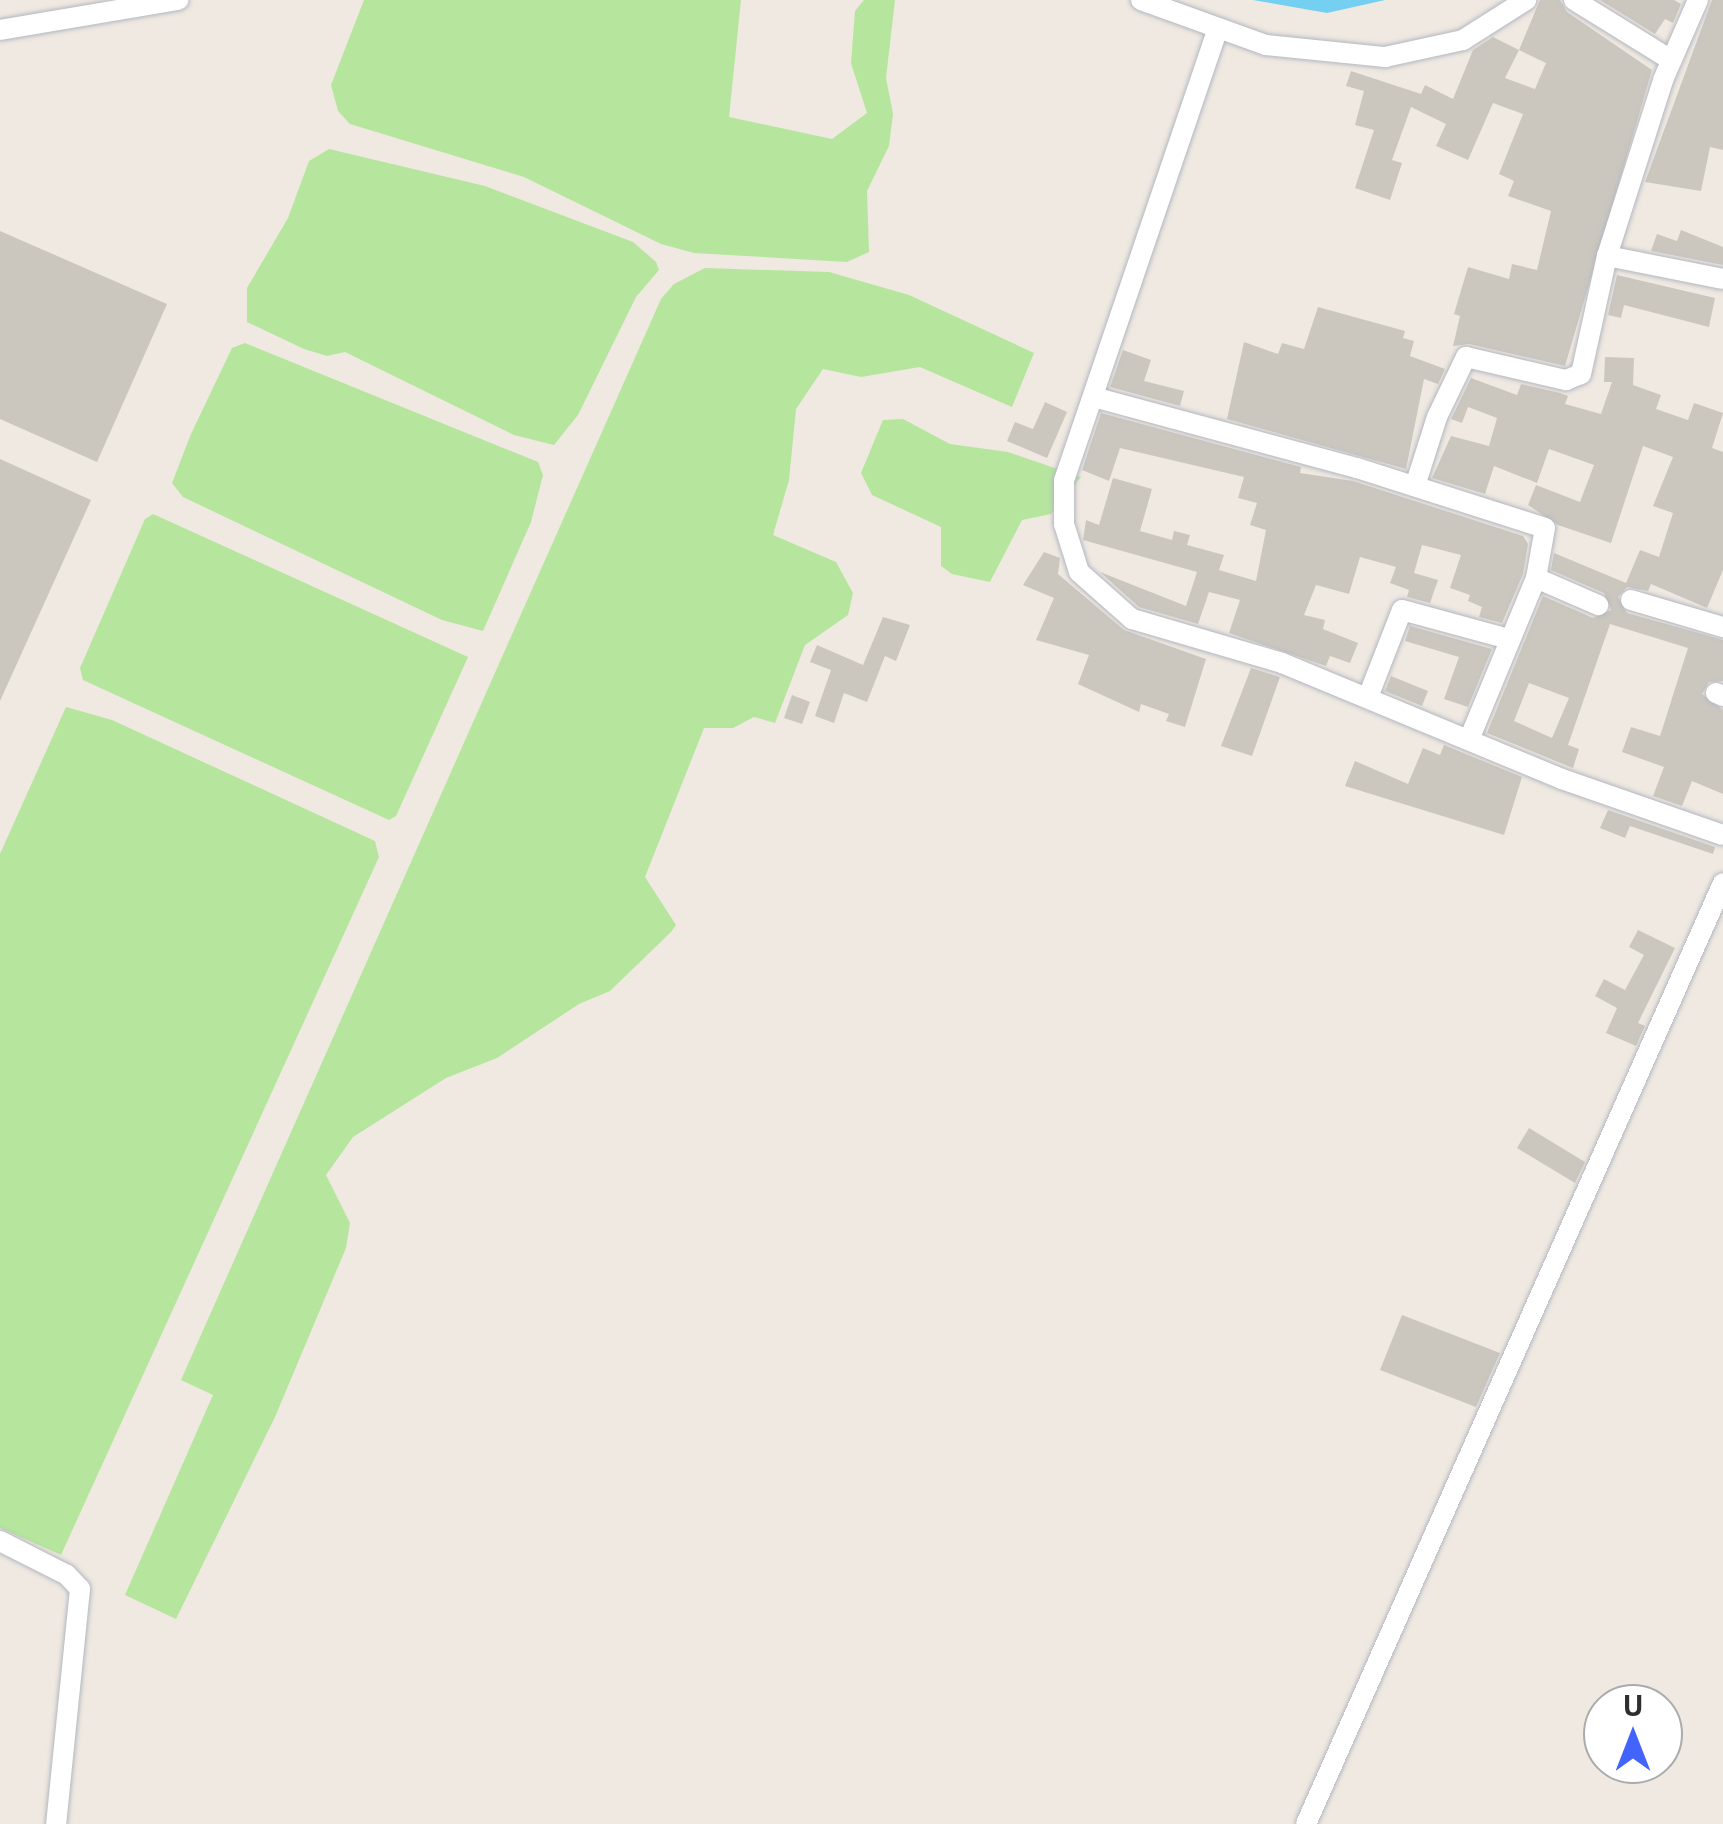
<!DOCTYPE html>
<html>
<head>
<meta charset="utf-8">
<style>
  body { margin:0 }
  #map { position:relative; width:1723px; height:1824px; overflow:hidden; background:#efe9e1; font-family:"Public Sans",sans-serif }
  div>[style] { position:absolute }
  .green>* { inset:0; background:#b6e59e }
  .water>* { inset:0; background:#75cff0 }
  .building>* { inset:0; background:#cbc7bf }
  .roads { filter:drop-shadow(0 0 2px #b4b7c1) drop-shadow(0 0 2px #b4b7c1) }
  .street>* { height:20px; margin:-10px; padding:0 10px; transform-origin:10px; border-radius:10px; background:#fff }
  span { translate:-50% -50%; white-space:nowrap; text-align:center; line-height:1.15; -webkit-text-stroke:10px #fff; paint-order:stroke }
  .north { position:absolute; left:1583px; top:1684px; width:100px; height:100px; box-sizing:border-box; background:#fff; border:2px solid #ababab; border-radius:50%; rotate:0deg; font-size:28px; font-weight:700; line-height:40px; text-align:center; color:#2e2e2e }
  .north::after { content:''; display:block; margin:auto; width:35px; height:45px; background:#4264fb; clip-path:polygon(50% 0,100% 100%,50% 72%,0 100%) }
</style>
</head>
<body>
<div id="map">
  <div class="green">
    <div style="clip-path:polygon(364px 0,741px 0,729px 117px,832px 139px,867px 113px,851px 63px,855px 11px,864px 0,895px 0,886px 78px,893px 114px,889px 146px,867px 191px,869px 252px,847px 262px,694px 253px,661px 244px,524px 177px,350px 124px,338px 111px,331px 85px)"></div>
    <div style="clip-path:polygon(329px 149px,485px 186px,633px 242px,656px 262px,659px 270px,636px 297px,578px 415px,554px 445px,514px 435px,345px 352px,327px 356px,304px 349px,247px 322px,247px 288px,288px 218px,309px 161px)"></div>
    <div style="clip-path:polygon(705px 268px,829px 272px,909px 295px,1034px 353px,1012px 407px,920px 367px,861px 377px,823px 369px,796px 409px,789px 480px,773px 535px,836px 562px,853px 593px,848px 615px,805px 645px,775px 723px,754px 717px,733px 728px,704px 728px,645px 877px,676px 925px,671px 932px,610px 991px,579px 1004px,497px 1058px,446px 1078px,353px 1137px,326px 1175px,350px 1223px,346px 1248px,275px 1417px,176px 1619px,125px 1595px,213px 1395px,181px 1380px,661px 299px,674px 284px)"></div>
    <div style="clip-path:polygon(245px 343px,538px 462px,543px 475px,531px 522px,483px 631px,442px 620px,183px 497px,172px 483px,191px 434px,232px 348px)"></div>
    <div style="clip-path:polygon(903px 419px,950px 444px,1008px 452px,1081px 477px,1051px 514px,1022px 520px,990px 582px,952px 574px,941px 566px,941px 527px,872px 495px,861px 473px,883px 420px)"></div>
    <div style="clip-path:polygon(153px 514px,468px 657px,396px 816px,389px 820px,83px 680px,80px 668px,145px 519px)"></div>
    <div style="clip-path:polygon(66px 707px,112px 720px,375px 841px,379px 857px,61px 1555px,0 1528px,0 854px)"></div>
  </div>
  <div class="water">
    <div style="clip-path:polygon(1253px 0,1385px 0,1327px 13px)"></div>
  </div>
  <div class="building">
    <div style="clip-path:polygon(evenodd,1540px 0,1560px 0,1567px 12px,1652px 70px,1565px 366px,1469px 344px,1453px 346px,1460px 316px,1454px 314px,1468px 267px,1509px 279px,1512px 264px,1537px 270px,1551px 211px,1508px 196px,1514px 181px,1499px 174px,1523px 114px,1493px 103px,1468px 160px,1436px 146px,1446px 124px,1411px 107px,1392px 160px,1402px 163px,1390px 200px,1355px 188px,1374px 130px,1355px 125px,1364px 91px,1346px 86px,1351px 71px,1421px 94px,1425px 85px,1453px 99px,1473px 50px,1493px 37px,1519px 50px,1540px 0,1519px 50px,1546px 63px,1535px 89px,1505px 78px,1519px 50px)"></div>
    <div style="clip-path:polygon(1600px 0,1674px 0,1681px 4px,1673px 23px,1665px 19px,1655px 34px)"></div>
    <div style="clip-path:polygon(1712px 0,1723px 0,1723px 150px,1710px 147px,1701px 191px,1645px 182px)"></div>
    <div style="clip-path:polygon(1681px 230px,1723px 247px,1723px 265px,1651px 251px,1657px 234px,1677px 241px)"></div>
    <div style="clip-path:polygon(0 231px,167px 304px,97px 462px,0 419px)"></div>
    <div style="clip-path:polygon(1617px 275px,1715px 298px,1709px 327px,1624px 305px,1621px 318px,1608px 315px)"></div>
    <div style="clip-path:polygon(1318px 307px,1405px 331px,1403px 338px,1414px 341px,1410px 356px,1445px 369px,1438px 384px,1424px 379px,1406px 469px,1227px 419px,1244px 342px,1278px 354px,1282px 343px,1304px 349px)"></div>
    <div style="clip-path:polygon(1123px 350px,1151px 360px,1144px 381px,1184px 391px,1180px 406px,1110px 387px)"></div>
    <div style="clip-path:polygon(evenodd,1605px 357px,1634px 358px,1633px 385px,1661px 395px,1656px 409px,1688px 420px,1694px 403px,1723px 413px,1712px 448px,1723px 452px,1723px 570px,1707px 608px,1651px 584px,1648px 591px,1627px 587px,1618px 597px,1627px 613px,1723px 640px,1723px 681px,1709px 682px,1702px 694px,1723px 710px,1723px 794px,1692px 781px,1682px 806px,1653px 796px,1664px 767px,1622px 752px,1631px 727px,1660px 736px,1688px 648px,1610px 624px,1568px 745px,1579px 749px,1573px 768px,1487px 733px,1543px 596px,1593px 618px,1611px 610px,1604px 593px,1551px 570px,1554px 553px,1626px 583px,1640px 550px,1659px 557px,1673px 513px,1653px 506px,1673px 457px,1643px 446px,1611px 543px,1558px 525px,1528px 505px,1536px 485px,1580px 502px,1594px 465px,1549px 449px,1537px 483px,1494px 466px,1485px 494px,1432px 478px,1451px 436px,1489px 446px,1497px 418px,1468px 407px,1462px 423px,1451px 419px,1471px 378px,1517px 395px,1521px 384px,1560px 393px,1568px 396px,1565px 404px,1601px 414px,1612px 382px,1604px 382px,1605px 357px,1529px 683px,1569px 698px,1552px 738px,1514px 721px,1529px 683px)"></div>
    <div style="clip-path:polygon(1045px 402px,1067px 412px,1047px 458px,1007px 441px,1015px 422px,1033px 429px)"></div>
    <div style="clip-path:polygon(1101px 413px,1301px 467px,1300px 473px,1353px 481px,1523px 536px,1528px 544px,1523px 574px,1502px 623px,1479px 617px,1482px 607px,1468px 601px,1470px 595px,1450px 588px,1461px 555px,1422px 545px,1414px 573px,1438px 580px,1430px 603px,1407px 597px,1409px 590px,1390px 583px,1396px 567px,1360px 557px,1349px 594px,1316px 585px,1304px 615px,1325px 620px,1323px 629px,1358px 643px,1350px 663px,1330px 656px,1326px 666px,1229px 633px,1240px 600px,1209px 592px,1198px 624px,1139px 607px,1100px 572px,1186px 606px,1197px 572px,1083px 540px,1086px 520px,1099px 525px,1113px 478px,1152px 489px,1140px 531px,1172px 540px,1174px 531px,1190px 535px,1187px 545px,1224px 555px,1219px 570px,1256px 581px,1266px 530px,1250px 525px,1257px 503px,1238px 498px,1244px 477px,1120px 448px,1109px 481px,1082px 470px)"></div>
    <div style="clip-path:polygon(0 459px,91px 500px,0 701px)"></div>
    <div style="clip-path:polygon(1044px 552px,1060px 558px,1058px 574px,1124px 630px,1206px 659px,1185px 727px,1166px 721px,1169px 714px,1141px 704px,1139px 712px,1078px 684px,1089px 655px,1036px 640px,1054px 598px,1023px 585px)"></div>
    <div style="clip-path:polygon(883px 617px,910px 625px,896px 661px,885px 656px,867px 702px,844px 693px,834px 723px,815px 716px,831px 670px,810px 662px,817px 645px,863px 665px)"></div>
    <div style="clip-path:polygon(1410px 626px,1492px 649px,1468px 707px,1444px 699px,1459px 657px,1405px 641px)"></div>
    <div style="clip-path:polygon(1251px 668px,1280px 677px,1252px 756px,1221px 746px)"></div>
    <div style="clip-path:polygon(1391px 676px,1428px 691px,1422px 706px,1385px 691px)"></div>
    <div style="clip-path:polygon(792px 695px,810px 702px,802px 724px,784px 718px)"></div>
    <div style="clip-path:polygon(1444px 745px,1522px 777px,1504px 835px,1345px 786px,1355px 761px,1408px 784px,1423px 748px,1440px 755px)"></div>
    <div style="clip-path:polygon(1608px 810px,1715px 847px,1713px 854px,1630px 826px,1625px 838px,1600px 828px)"></div>
    <div style="clip-path:polygon(1638px 930px,1675px 948px,1638px 1023px,1645px 1026px,1636px 1046px,1606px 1033px,1617px 1008px,1595px 996px,1604px 979px,1625px 990px,1644px 955px,1629px 947px)"></div>
    <div style="clip-path:polygon(1529px 1128px,1585px 1162px,1575px 1183px,1517px 1148px)"></div>
    <div style="clip-path:polygon(1402px 1315px,1500px 1353px,1476px 1407px,1380px 1370px)"></div>
  </div>
  <div class="roads">
    <div class="street">
      <div style="left:1141px;top:0;width:133px;rotate:19.8deg"></div>
      <div style="left:1266px;top:45px;width:120px;rotate:5.8deg"></div>
      <div style="left:1385px;top:57px;width:80px;rotate:-12.3deg"></div>
      <div style="left:1463px;top:40px;width:75px;rotate:-32.4deg"></div>
      <div style="left:1574px;top:0;width:114px;rotate:31.7deg"></div>
      <div style="left:0;top:30px;width:181px;rotate:-9.6deg"></div>
      <div style="left:1217px;top:31px;width:474px;rotate:108.8deg"></div>
      <div style="left:1064px;top:480px;width:44px;rotate:90deg"></div>
      <div style="left:1064px;top:524px;width:50px;rotate:72.6deg"></div>
      <div style="left:1079px;top:572px;width:71px;rotate:41.6deg"></div>
      <div style="left:1132px;top:619px;width:156px;rotate:16.3deg"></div>
      <div style="left:1282px;top:663px;width:303px;rotate:22.5deg"></div>
      <div style="left:1562px;top:779px;width:170px;rotate:19.2deg"></div>
      <div style="left:1607px;top:256px;width:118px;rotate:11.2deg"></div>
      <div style="left:1097px;top:398px;width:269px;rotate:15.1deg"></div>
      <div style="left:1357px;top:468px;width:197px;rotate:17.7deg"></div>
      <div style="left:1545px;top:528px;width:51px;rotate:100.2deg"></div>
      <div style="left:1536px;top:578px;width:175px;rotate:112.5deg"></div>
      <div style="left:1415px;top:486px;width:72px;rotate:-72.3deg"></div>
      <div style="left:1437px;top:417px;width:67px;rotate:-64.2deg"></div>
      <div style="left:1466px;top:357px;width:103px;rotate:13deg"></div>
      <div style="left:1566px;top:380px;width:16px;rotate:-22deg"></div>
      <div style="left:1581px;top:374px;width:121px;rotate:-77.6deg"></div>
      <div style="left:1607px;top:256px;width:185px;rotate:-72.3deg"></div>
      <div style="left:1663px;top:80px;width:87px;rotate:-66.4deg"></div>
      <div style="left:1536px;top:578px;width:68px;rotate:23.5deg"></div>
      <div style="left:1631px;top:600px;width:96px;rotate:16.4deg"></div>
      <div style="left:1716px;top:693px;width:8px;rotate:23deg"></div>
      <div style="left:1368px;top:697px;width:93px;rotate:-68.7deg"></div>
      <div style="left:1402px;top:610px;width:111px;rotate:15.2deg"></div>
      <div style="left:0;top:1541px;width:75px;rotate:26.9deg"></div>
      <div style="left:67px;top:1575px;width:19px;rotate:47deg"></div>
      <div style="left:80px;top:1589px;width:236px;rotate:95.8deg"></div>
      <div style="left:1306px;top:1824px;width:1029px;rotate:-66.1deg"></div>
    </div>
  </div>
  <div class="north">U</div>
</div>
</body>
</html>
